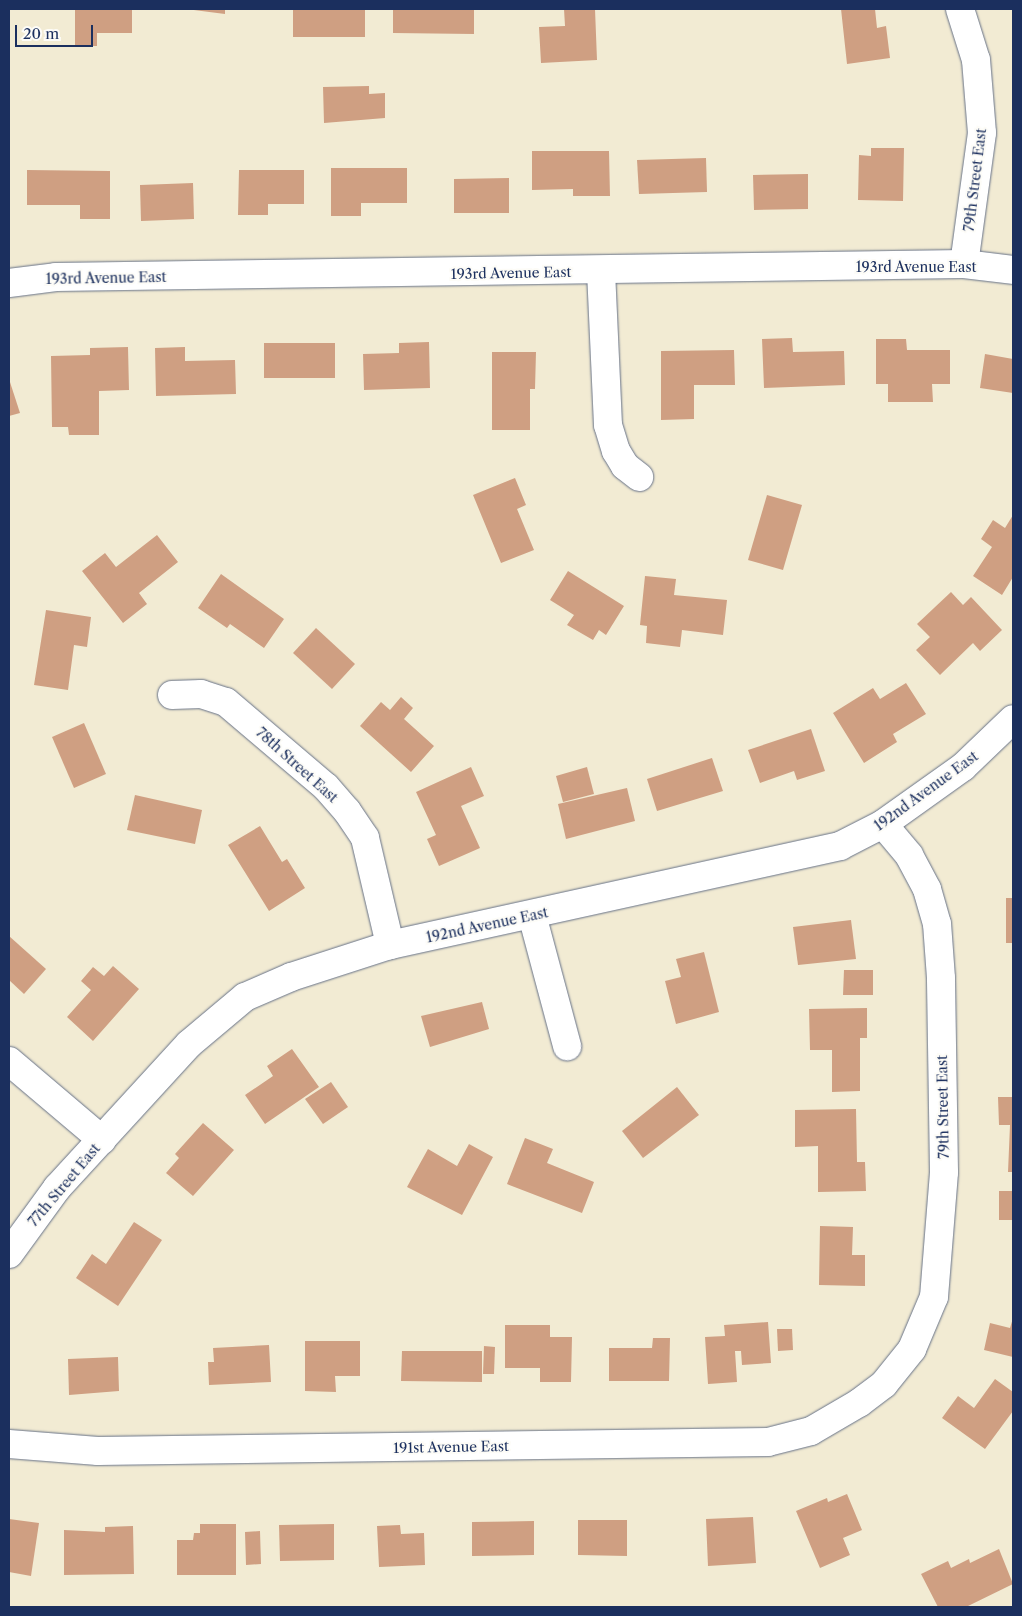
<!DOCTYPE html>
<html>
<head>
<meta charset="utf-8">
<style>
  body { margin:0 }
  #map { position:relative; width:1022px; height:1616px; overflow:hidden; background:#f2ebd3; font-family:"Libre Caslon Text",serif }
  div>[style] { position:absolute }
  .building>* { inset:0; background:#cf9f82 }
  .roads { filter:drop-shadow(0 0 1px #667187) drop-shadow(0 0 1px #667187) }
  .minor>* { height:28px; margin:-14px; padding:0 14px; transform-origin:14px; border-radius:14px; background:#fff }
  span { translate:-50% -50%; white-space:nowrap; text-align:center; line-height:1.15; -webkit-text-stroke:4px #fdfcf7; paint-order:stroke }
  .street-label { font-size:14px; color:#1b2f5e }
  .frame { position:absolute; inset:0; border:10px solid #1b2f5e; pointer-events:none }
  .scale { position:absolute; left:15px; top:25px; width:78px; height:22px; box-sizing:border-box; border:2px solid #1b2f5e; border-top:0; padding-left:6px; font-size:15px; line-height:18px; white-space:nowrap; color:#1b2f5e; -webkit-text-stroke:4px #fdfcf7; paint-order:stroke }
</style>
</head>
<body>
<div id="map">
  <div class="building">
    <div style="clip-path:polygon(75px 9px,132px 9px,132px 33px,97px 33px,97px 46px,75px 46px)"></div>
    <div style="clip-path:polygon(186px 9px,225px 9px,225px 14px)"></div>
    <div style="clip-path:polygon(293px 9px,365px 9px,365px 37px,293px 37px)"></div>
    <div style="clip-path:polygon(393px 9px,474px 9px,474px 34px,393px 33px)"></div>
    <div style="clip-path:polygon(564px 9px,595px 9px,597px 60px,541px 63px,539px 27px,565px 26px)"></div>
    <div style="clip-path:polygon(841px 9px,875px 9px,877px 28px,886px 26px,890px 58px,847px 64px)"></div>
    <div style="clip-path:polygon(369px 86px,369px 94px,385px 93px,385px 118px,324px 123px,323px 87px)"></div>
    <div style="clip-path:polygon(871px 148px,904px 148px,903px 201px,858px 200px,859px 155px,871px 156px)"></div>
    <div style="clip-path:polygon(532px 151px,609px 151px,610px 196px,573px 196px,573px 189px,532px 190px)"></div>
    <div style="clip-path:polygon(706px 158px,707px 192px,639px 194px,637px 160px)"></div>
    <div style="clip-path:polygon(331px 168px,407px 168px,407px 203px,361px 203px,361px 216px,331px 216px)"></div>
    <div style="clip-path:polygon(27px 170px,110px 171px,110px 219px,80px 219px,80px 205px,27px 205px)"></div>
    <div style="clip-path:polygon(239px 170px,304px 170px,304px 204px,268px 204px,268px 215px,238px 215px)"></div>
    <div style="clip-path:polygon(808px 174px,808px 209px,754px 210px,753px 175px)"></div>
    <div style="clip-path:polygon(509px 178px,509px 213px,454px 213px,454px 179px)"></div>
    <div style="clip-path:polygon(193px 183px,194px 219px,141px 221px,140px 185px)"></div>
    <div style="clip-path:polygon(792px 338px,793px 352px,844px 351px,845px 385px,764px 388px,762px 339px)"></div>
    <div style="clip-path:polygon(876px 339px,906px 339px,907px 350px,950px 350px,950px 384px,932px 384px,933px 402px,888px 402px,888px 384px,876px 384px)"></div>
    <div style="clip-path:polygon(429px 342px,430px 388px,364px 390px,363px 354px,399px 353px,399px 343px)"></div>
    <div style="clip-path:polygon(264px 343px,335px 343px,335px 378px,264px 378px)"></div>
    <div style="clip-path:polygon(128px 347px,129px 390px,99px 391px,99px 435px,69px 435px,68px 427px,52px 427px,51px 356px,90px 355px,90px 348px)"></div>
    <div style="clip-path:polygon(185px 347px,185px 361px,235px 360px,236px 394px,156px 396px,155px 348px)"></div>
    <div style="clip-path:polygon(734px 350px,735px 385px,694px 385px,694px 419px,661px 420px,661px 351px)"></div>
    <div style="clip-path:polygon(492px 352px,536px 352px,535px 389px,530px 389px,530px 430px,492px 430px)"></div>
    <div style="clip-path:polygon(985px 354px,1013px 359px,1013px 393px,980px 388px)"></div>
    <div style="clip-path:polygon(9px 379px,20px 413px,9px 416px)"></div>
    <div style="clip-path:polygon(515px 478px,526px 505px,517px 509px,534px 550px,501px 563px,473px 495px)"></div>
    <div style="clip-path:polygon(767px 495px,802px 505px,783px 570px,748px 560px)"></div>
    <div style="clip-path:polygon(1013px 515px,1013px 577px,1002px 595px,973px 576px,992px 547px,981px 539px,993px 520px,1005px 528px)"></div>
    <div style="clip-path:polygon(157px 535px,178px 562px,139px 593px,147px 604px,123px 623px,82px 571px,105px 553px,116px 567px)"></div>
    <div style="clip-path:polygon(568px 571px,624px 606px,606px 635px,599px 630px,593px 640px,567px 625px,574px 615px,550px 600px)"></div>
    <div style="clip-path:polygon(221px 574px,284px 619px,264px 648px,230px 624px,227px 628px,198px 608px)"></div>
    <div style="clip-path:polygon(645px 576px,676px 579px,674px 595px,727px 600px,723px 635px,682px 630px,680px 647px,646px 643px,647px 626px,640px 625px)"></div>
    <div style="clip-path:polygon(951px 592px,963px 605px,971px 597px,1002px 630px,980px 651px,973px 643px,940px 675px,916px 650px,930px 637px,917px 624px)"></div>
    <div style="clip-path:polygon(46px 610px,91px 617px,87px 647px,74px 645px,68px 690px,34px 685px)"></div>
    <div style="clip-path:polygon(316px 628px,355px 664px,332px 689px,293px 653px)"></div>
    <div style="clip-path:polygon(906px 683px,926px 714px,893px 734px,897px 742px,864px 763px,833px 713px,873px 688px,880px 699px)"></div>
    <div style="clip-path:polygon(401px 697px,413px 708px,404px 719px,434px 746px,411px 772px,360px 726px,381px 702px,390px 710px)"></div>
    <div style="clip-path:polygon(84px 723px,106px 774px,74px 788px,52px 737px)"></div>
    <div style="clip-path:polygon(811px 729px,825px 771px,797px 780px,794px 771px,760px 783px,748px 750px)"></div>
    <div style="clip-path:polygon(712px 758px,723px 791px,657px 811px,647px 779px)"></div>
    <div style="clip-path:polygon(471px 767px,484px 796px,461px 806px,480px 848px,439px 866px,427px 839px,436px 835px,416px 792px)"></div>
    <div style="clip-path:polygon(587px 767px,594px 794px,563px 802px,556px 776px)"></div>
    <div style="clip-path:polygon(627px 788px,635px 821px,566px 839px,558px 804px)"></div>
    <div style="clip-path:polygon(135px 795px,202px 810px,195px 844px,127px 830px)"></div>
    <div style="clip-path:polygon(260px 826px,282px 862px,287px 859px,305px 888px,269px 911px,228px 845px)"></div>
    <div style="clip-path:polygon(1006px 898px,1013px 898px,1013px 943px,1006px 943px)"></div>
    <div style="clip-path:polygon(851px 920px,856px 959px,798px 965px,793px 927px)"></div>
    <div style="clip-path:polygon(9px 936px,46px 969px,24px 994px,9px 980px)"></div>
    <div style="clip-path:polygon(704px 952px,719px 1012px,676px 1024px,665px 981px,681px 977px,676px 959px)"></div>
    <div style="clip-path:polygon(113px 966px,139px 989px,93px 1041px,67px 1017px,91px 990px,81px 981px,93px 967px,104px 976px)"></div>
    <div style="clip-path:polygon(844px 970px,873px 970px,873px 995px,843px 995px)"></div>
    <div style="clip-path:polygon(482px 1002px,489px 1029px,430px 1047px,421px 1016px)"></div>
    <div style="clip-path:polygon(867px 1008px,867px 1038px,860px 1038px,860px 1091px,832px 1092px,832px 1050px,810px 1050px,809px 1009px)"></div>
    <div style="clip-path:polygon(292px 1049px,319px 1087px,265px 1124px,245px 1095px,273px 1076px,267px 1066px)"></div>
    <div style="clip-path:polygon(331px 1082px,348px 1107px,323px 1124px,305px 1099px)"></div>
    <div style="clip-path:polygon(677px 1087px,699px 1115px,643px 1158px,622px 1131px)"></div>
    <div style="clip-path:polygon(998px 1097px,1013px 1097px,1013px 1172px,1008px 1172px,1010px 1125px,999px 1125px)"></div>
    <div style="clip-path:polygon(856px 1109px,857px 1162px,865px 1162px,866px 1191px,818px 1192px,818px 1146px,795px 1147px,795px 1110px)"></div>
    <div style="clip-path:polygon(203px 1123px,234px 1150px,193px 1196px,166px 1173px,179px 1158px,175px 1154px)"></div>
    <div style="clip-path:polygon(525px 1138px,553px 1149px,547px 1163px,594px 1182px,582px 1213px,507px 1184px)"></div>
    <div style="clip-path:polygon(469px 1144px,493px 1157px,462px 1215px,407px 1187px,428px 1149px,457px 1166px)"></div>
    <div style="clip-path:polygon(999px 1191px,1013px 1191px,1013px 1220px,999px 1220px)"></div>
    <div style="clip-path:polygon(134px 1222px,162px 1240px,118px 1306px,76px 1278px,92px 1254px,106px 1264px)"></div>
    <div style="clip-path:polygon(820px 1226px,853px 1227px,852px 1255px,865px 1255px,865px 1286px,819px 1285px)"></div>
    <div style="clip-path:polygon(1013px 1318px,1013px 1357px,984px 1350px,990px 1323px,1010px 1328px)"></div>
    <div style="clip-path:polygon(768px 1322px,771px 1363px,742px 1365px,741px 1351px,735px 1351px,737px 1382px,708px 1384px,705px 1337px,725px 1336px,724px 1325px)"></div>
    <div style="clip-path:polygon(505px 1325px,550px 1325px,550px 1337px,572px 1337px,571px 1382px,540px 1382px,540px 1368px,505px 1368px)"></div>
    <div style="clip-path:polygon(777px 1329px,792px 1329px,793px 1350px,778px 1351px)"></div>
    <div style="clip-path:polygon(653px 1338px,670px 1338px,669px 1381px,609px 1381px,609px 1348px,652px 1348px)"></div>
    <div style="clip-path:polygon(305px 1341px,360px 1341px,360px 1376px,335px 1376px,336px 1392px,305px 1391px)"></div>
    <div style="clip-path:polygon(269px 1345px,271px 1382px,209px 1385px,208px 1362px,214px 1362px,213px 1348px)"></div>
    <div style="clip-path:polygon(484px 1346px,495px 1347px,494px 1374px,483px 1374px)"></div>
    <div style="clip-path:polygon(402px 1351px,482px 1351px,482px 1382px,401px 1381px)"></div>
    <div style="clip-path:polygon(118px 1357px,119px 1391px,69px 1395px,68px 1359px)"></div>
    <div style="clip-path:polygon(995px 1379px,1013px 1392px,1013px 1411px,985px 1449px,942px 1418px,958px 1396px,974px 1408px)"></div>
    <div style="clip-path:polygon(847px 1494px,862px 1530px,843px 1538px,850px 1555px,820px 1568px,796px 1511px,827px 1498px,828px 1502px)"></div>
    <div style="clip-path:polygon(753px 1517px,756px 1563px,708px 1566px,706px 1519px)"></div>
    <div style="clip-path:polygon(9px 1519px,39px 1523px,31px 1576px,9px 1572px)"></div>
    <div style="clip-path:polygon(578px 1520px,627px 1520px,627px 1556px,578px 1555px)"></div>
    <div style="clip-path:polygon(534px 1521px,534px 1555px,472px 1556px,472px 1522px)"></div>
    <div style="clip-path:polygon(200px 1524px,236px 1524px,236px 1575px,177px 1575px,177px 1540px,193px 1540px,194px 1533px,200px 1533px)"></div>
    <div style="clip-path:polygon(334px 1524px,334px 1560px,280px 1561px,279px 1525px)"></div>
    <div style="clip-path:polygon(400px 1525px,401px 1534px,424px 1533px,425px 1565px,379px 1567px,377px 1526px)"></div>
    <div style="clip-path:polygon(133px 1526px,134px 1574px,64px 1575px,64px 1530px,105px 1532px,105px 1527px)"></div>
    <div style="clip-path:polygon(260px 1531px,261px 1564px,246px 1565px,245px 1532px)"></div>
    <div style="clip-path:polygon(999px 1549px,1013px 1584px,966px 1607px,938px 1607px,921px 1574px,948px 1561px,951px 1568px,969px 1559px,970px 1563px)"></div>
  </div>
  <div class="roads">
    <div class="minor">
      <div style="left:960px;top:9px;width:53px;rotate:72.6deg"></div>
      <div style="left:976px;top:60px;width:73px;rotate:85.3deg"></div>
      <div style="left:982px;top:133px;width:132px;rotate:97.8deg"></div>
      <div style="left:601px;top:271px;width:154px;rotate:87.4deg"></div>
      <div style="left:608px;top:425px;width:27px;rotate:73deg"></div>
      <div style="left:616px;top:451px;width:17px;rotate:59deg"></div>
      <div style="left:625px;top:466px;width:18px;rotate:38deg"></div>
      <div style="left:9px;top:283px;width:47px;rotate:-7.3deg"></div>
      <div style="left:56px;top:277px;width:908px;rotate:-0.82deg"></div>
      <div style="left:964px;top:264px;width:49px;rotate:7deg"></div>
      <div style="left:172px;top:695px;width:29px;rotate:-2deg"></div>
      <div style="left:201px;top:694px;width:26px;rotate:18deg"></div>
      <div style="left:226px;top:702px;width:131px;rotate:40.4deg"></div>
      <div style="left:326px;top:787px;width:32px;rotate:49deg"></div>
      <div style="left:347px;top:811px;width:32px;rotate:56deg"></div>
      <div style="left:365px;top:838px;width:110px;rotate:76.8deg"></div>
      <div style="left:532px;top:915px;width:136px;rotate:75deg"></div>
      <div style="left:9px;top:1061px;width:122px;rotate:40.3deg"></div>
      <div style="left:9px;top:1254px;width:82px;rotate:-54deg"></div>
      <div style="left:57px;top:1188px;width:195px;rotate:-47.5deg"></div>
      <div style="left:189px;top:1044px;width:73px;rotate:-40deg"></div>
      <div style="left:245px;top:997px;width:50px;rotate:-23.5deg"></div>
      <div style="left:291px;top:977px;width:104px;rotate:-17.9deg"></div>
      <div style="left:390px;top:945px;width:461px;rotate:-12.4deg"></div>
      <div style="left:840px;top:846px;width:48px;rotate:-27.1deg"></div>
      <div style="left:883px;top:824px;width:98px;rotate:-35.5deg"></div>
      <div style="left:963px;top:767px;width:69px;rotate:-43.8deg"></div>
      <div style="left:9px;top:1444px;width:89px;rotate:4.5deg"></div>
      <div style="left:98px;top:1451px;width:670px;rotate:-0.77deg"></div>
      <div style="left:768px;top:1442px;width:44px;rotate:-14.3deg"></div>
      <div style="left:811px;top:1431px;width:56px;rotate:-30.3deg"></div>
      <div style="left:859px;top:1403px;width:31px;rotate:-37deg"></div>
      <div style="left:884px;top:1384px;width:45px;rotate:-51.3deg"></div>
      <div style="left:912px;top:1349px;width:56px;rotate:-67.1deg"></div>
      <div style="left:934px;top:1297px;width:125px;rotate:-85.4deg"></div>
      <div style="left:944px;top:1172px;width:194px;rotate:-90.9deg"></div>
      <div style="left:941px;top:978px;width:54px;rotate:-94.2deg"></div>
      <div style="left:937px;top:924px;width:36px;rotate:-106deg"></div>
      <div style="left:927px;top:889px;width:38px;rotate:-118deg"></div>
      <div style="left:909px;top:855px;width:40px;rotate:-130deg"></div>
    </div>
  </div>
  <div class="street-label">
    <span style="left:975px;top:180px;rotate:-83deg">79th Street East</span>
    <span style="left:916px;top:267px">193rd Avenue East</span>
    <span style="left:511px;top:273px;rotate:-1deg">193rd Avenue East</span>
    <span style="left:106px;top:278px;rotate:-1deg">193rd Avenue East</span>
    <span style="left:297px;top:765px;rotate:42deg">78th Street East</span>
    <span style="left:926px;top:791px;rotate:-36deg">192nd Avenue East</span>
    <span style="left:487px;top:925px;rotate:-12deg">192nd Avenue East</span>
    <span style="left:943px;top:1107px;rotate:-91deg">79th Street East</span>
    <span style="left:64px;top:1185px;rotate:-50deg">77th Street East</span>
    <span style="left:451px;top:1447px;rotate:-1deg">191st Avenue East</span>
  </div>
  <div class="frame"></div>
  <div class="scale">20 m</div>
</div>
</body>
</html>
